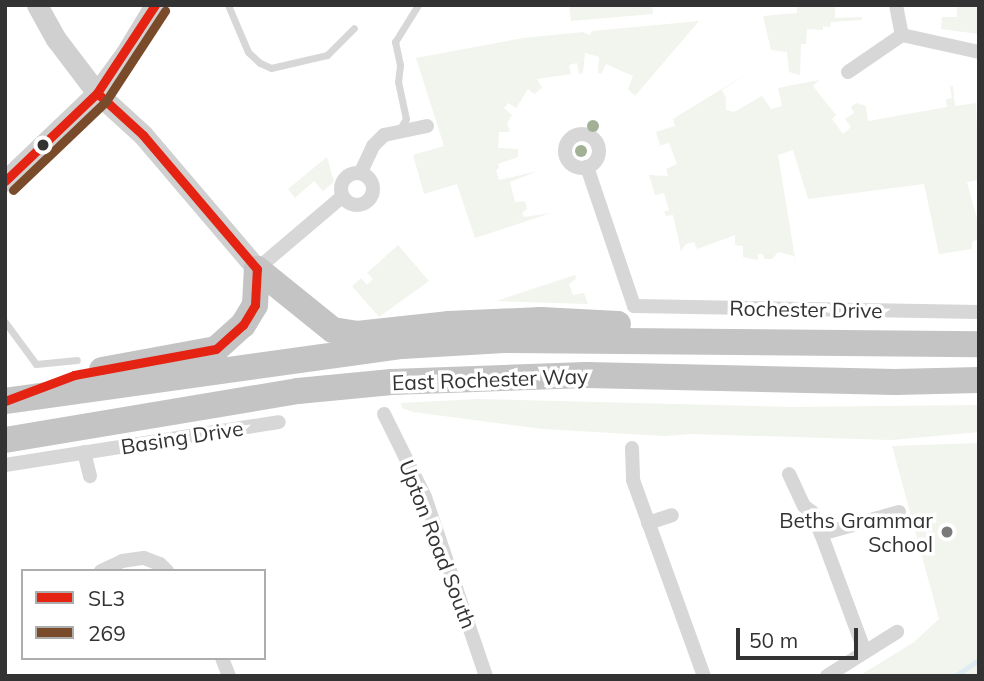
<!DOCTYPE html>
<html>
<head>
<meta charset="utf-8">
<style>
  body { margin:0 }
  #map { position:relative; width:984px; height:681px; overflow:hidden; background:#fff; font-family:Mulish,sans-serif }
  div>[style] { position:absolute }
  .green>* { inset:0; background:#f1f5ed }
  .stream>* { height:5px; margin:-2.5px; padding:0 2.5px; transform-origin:2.5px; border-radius:2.5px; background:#ddebf3 }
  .lane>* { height:7px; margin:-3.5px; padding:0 3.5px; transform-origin:3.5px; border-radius:3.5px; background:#d7d7d7 }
  .street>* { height:14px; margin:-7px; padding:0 7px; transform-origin:7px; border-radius:7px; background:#d7d7d7 }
  .street>.ring { margin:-7px; padding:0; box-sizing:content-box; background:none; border:14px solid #d7d7d7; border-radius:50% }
  .secondary>* { height:21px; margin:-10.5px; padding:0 10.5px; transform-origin:10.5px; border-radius:10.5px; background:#d0d0d0 }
  .highway>* { height:26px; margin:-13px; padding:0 13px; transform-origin:13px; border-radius:13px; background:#c4c4c4 }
  .bus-1>* { height:9px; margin:-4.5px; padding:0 4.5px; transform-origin:4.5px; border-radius:4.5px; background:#e42313 }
  .bus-2>* { height:9px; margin:-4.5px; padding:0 4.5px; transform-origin:4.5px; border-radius:4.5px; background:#7a4b2a }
  .trees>* { width:12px; height:12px; margin:-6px; border-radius:50%; background:#a2b095 }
  .dots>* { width:19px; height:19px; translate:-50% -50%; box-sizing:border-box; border:4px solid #fff; border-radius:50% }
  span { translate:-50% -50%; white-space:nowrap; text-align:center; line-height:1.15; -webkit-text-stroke:7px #fff; paint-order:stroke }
  .street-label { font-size:21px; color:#333 }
  .poi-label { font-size:21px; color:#333 }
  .right { translate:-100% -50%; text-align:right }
  .frame { position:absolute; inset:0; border:7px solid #333; pointer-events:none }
  .legend { position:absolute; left:21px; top:569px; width:245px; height:91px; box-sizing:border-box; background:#fff; border:2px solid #adadad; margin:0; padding:9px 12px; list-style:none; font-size:21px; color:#333 }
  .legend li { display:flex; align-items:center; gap:14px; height:35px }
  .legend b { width:35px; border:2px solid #adadad }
  .scale { position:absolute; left:736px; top:628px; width:122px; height:32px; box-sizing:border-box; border:4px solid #333; border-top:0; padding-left:9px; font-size:21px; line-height:24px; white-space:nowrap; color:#333; -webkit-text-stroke:5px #fff; paint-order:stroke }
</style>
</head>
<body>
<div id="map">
  <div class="green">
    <div style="clip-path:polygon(569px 5px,652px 5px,653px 14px,571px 21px)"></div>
    <div style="clip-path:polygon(797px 5px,835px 5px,835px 18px,862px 17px,862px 20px,831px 22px,830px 27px,823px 26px,823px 30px,807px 29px,806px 44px,801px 44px,800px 75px,789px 72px,787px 52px,771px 50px,763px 16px,797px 13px)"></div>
    <div style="clip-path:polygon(957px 5px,979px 5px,979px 34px,941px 29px,942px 17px,957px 17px)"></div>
    <div style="clip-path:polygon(699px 21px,635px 96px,628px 89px,633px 76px,606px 64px,601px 74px,598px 73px,599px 57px,585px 53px,583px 73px,579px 74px,577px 63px,569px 65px,571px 74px,537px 79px,542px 88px,534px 94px,528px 89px,516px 108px,508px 103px,504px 108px,512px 115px,507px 123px,510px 132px,499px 132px,498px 148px,518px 149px,518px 157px,498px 164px,499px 168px,496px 170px,499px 180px,538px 171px,510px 182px,515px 202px,525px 201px,527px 209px,522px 213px,524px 217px,551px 213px,475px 238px,457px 184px,424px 194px,413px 155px,444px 146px,416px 58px,523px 38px,583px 32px,590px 35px,592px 31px)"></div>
    <div style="clip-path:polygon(751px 71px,722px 90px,726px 98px,726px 110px,734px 112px,762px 96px,771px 109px,782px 106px,778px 88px,819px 80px,813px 86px,836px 115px,832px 119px,843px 134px,851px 127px,845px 119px,854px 113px,851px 107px,856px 103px,866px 106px,868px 121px,947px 107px,946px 99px,952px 98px,950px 86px,953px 86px,955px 106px,976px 103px,979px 180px,967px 182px,979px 226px,979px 239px,972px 242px,972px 249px,939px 254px,924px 184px,808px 199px,793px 150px,778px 155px,796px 264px,794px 256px,778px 252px,772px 259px,764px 259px,763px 254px,758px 254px,758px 260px,743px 257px,743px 246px,735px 245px,735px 235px,697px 249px,694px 242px,686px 244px,681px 251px,673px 215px,666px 216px,664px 212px,669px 210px,664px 193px,655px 195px,649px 175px,668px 176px,666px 169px,677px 164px,669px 143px,646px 149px,660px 145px,656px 132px,675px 126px,673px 119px)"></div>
    <div style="clip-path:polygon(327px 157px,334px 182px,323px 191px,314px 181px,295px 198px,288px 189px)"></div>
    <div style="clip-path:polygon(398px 245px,429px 281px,379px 317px,352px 286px,361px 278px,367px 285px,373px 279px,367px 273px)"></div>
    <div style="clip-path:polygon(575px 275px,576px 279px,569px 284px,573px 295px,584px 293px,588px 304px,496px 301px)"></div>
    <div style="clip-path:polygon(477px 399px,790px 407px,979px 405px,979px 432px,892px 440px,693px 434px,664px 436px,543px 429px,413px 412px,402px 408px,401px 403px)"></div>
    <div style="clip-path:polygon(979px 443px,979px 676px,859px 676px,914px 642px,939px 619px,892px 446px)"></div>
  </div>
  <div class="stream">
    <div style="left:955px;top:676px;width:29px;rotate:-34deg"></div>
  </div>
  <div class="lane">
    <div style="left:228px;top:5px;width:51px;rotate:66.9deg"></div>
    <div style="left:248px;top:52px;width:16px;rotate:43deg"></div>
    <div style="left:260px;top:63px;width:12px;rotate:24deg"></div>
    <div style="left:271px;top:68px;width:57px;rotate:-13.1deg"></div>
    <div style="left:327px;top:55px;width:38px;rotate:-45deg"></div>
    <div style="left:399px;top:130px;width:13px;rotate:-58deg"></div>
    <div style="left:406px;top:119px;width:38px;rotate:-102deg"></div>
    <div style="left:398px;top:82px;width:17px;rotate:-83deg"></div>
    <div style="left:400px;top:65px;width:24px;rotate:-102deg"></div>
    <div style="left:395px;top:42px;width:44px;rotate:-58.1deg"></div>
    <div style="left:5px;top:322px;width:52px;rotate:53.6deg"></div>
    <div style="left:36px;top:364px;width:41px;rotate:-5.6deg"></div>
  </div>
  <div class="street">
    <div style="left:896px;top:5px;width:31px;rotate:79deg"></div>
    <div style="left:902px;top:35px;width:79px;rotate:12.4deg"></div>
    <div style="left:848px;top:72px;width:65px;rotate:-34.4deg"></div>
    <div class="ring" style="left:565px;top:134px;width:20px;height:20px"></div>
    <div style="left:587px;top:167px;width:147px;rotate:71.3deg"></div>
    <div style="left:634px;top:306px;width:345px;rotate:1deg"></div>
    <div style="left:361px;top:172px;width:29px;rotate:-65deg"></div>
    <div style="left:373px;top:146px;width:16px;rotate:-45deg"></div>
    <div style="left:384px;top:135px;width:44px;rotate:-11.8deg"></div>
    <div class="ring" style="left:341px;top:173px;width:18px;height:18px"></div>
    <div style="left:257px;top:269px;width:111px;rotate:-40.3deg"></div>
    <div style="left:384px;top:414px;width:93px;rotate:63.7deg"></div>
    <div style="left:425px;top:497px;width:189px;rotate:71.2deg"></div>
    <div style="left:632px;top:448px;width:32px;rotate:88deg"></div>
    <div style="left:633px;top:480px;width:208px;rotate:70.1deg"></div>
    <div style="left:84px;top:452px;width:25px;rotate:76deg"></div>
    <div style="left:5px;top:465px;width:277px;rotate:-8.9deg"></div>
    <div style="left:789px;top:474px;width:35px;rotate:65deg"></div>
    <div style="left:804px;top:506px;width:10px;rotate:37deg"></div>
    <div style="left:812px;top:512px;width:24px;rotate:68deg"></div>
    <div style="left:648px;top:523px;width:25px;rotate:-18deg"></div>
    <div style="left:101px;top:571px;width:23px;rotate:-25deg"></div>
    <div style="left:122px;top:561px;width:22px;rotate:-8deg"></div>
    <div style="left:144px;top:558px;width:17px;rotate:21deg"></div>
    <div style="left:160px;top:564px;width:10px;rotate:45deg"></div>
    <div style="left:865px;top:652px;width:126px;rotate:-110.4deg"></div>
    <div style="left:821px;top:534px;width:81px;rotate:-15.8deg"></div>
    <div style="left:222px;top:658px;width:19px;rotate:69deg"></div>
    <div style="left:827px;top:676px;width:83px;rotate:-32.2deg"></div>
  </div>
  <div class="secondary">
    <div style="left:37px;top:5px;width:39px;rotate:61deg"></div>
    <div style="left:56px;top:39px;width:68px;rotate:52.8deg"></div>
    <div style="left:97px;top:93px;width:62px;rotate:42.4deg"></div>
    <div style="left:143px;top:135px;width:176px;rotate:49.6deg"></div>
    <div style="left:5px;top:181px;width:127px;rotate:-43.7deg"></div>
    <div style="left:97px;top:93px;width:49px;rotate:-54.1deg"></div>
    <div style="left:126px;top:53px;width:56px;rotate:-58.9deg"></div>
  </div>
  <div class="highway">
    <div style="left:257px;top:269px;width:97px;rotate:38.8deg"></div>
    <div style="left:333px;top:330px;width:24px;rotate:9deg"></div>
    <div style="left:357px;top:334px;width:93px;rotate:-6.2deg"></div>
    <div style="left:449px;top:324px;width:92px;rotate:-2.5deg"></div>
    <div style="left:541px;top:320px;width:77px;rotate:3deg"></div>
    <div style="left:102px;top:370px;width:116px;rotate:-10.4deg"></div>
    <div style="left:216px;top:349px;width:36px;rotate:-42deg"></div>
    <div style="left:243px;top:325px;width:23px;rotate:-59deg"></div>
    <div style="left:255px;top:305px;width:36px;rotate:-87deg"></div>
    <div style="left:5px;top:401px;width:401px;rotate:-7.9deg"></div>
    <div style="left:402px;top:346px;width:102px;rotate:-3.4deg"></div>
    <div style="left:504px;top:340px;width:475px;rotate:0.5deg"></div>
    <div style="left:5px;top:440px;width:297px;rotate:-9.5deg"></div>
    <div style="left:298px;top:391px;width:94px;rotate:-5.5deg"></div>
    <div style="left:392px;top:382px;width:194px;rotate:-2.1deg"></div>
    <div style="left:586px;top:375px;width:309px;rotate:1.3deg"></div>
    <div style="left:895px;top:382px;width:84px;rotate:-1.4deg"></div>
  </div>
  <div class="bus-1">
    <div style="left:5px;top:181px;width:127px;rotate:-43.7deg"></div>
    <div style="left:97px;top:93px;width:105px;rotate:-56.6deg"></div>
    <div style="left:5px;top:401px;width:74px;rotate:-20.6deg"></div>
    <div style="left:74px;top:375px;width:144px;rotate:-10.4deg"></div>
    <div style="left:216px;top:349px;width:36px;rotate:-42deg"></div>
    <div style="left:243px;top:325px;width:23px;rotate:-59deg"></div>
    <div style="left:255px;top:305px;width:36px;rotate:-87deg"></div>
    <div style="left:257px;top:269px;width:176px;rotate:-130.4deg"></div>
    <div style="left:143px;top:135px;width:62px;rotate:-137.6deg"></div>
  </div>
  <div class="bus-2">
    <div style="left:13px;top:190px;width:129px;rotate:-43.7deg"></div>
    <div style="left:106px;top:101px;width:108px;rotate:-56.8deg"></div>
  </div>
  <div class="trees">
    <div style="left:593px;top:126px"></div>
    <div style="left:581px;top:151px"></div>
  </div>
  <div class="dots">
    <div style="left:43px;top:145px;background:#333"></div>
    <div style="left:947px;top:532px;background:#7a7a7a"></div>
  </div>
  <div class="street-label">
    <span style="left:806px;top:309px;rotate:1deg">Rochester Drive</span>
    <span style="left:490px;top:379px;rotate:-2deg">East Rochester Way</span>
    <span style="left:182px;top:437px;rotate:-9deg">Basing Drive</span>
    <span style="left:438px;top:544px;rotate:69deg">Upton Road South</span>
  </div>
  <div class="poi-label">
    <span class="right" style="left:933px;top:532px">Beths Grammar<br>School</span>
  </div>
  <div class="frame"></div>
  <ul class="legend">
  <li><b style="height:9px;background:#e42313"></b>SL3</li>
  <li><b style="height:9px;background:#7a4b2a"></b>269</li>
  </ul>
  <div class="scale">50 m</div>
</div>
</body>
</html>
